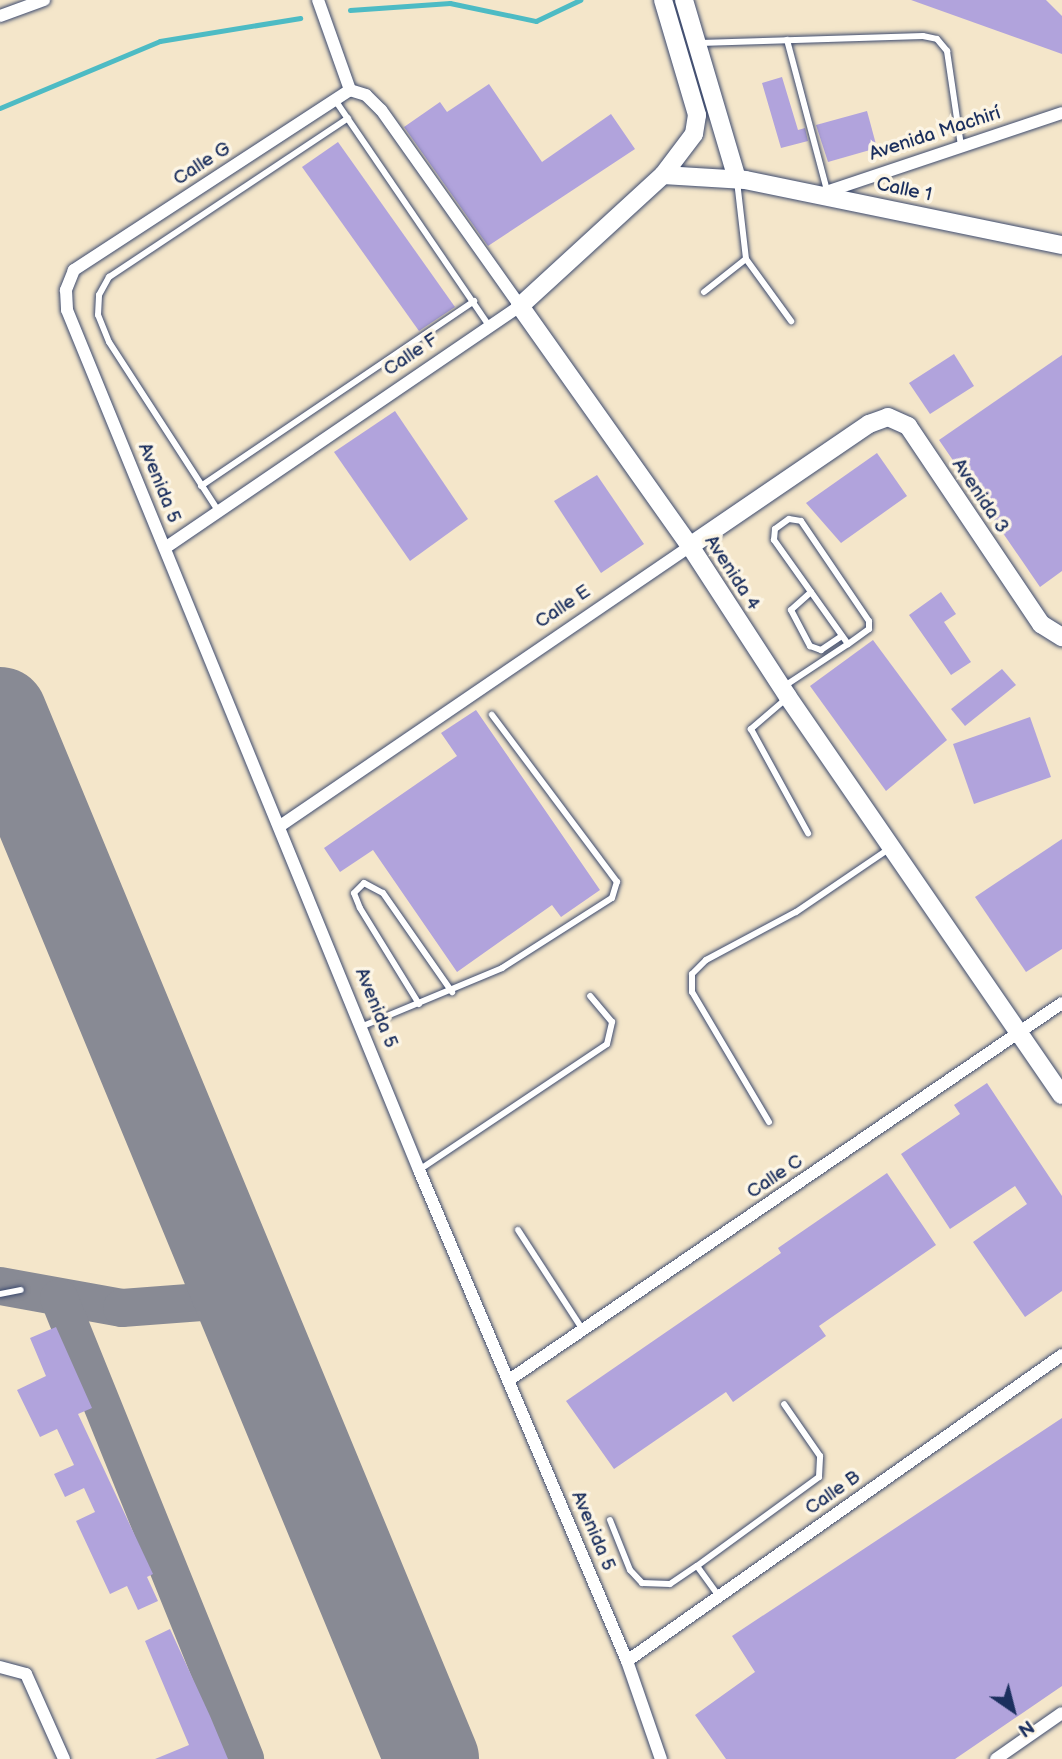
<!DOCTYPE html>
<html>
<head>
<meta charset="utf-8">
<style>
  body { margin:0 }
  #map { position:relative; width:1062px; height:1759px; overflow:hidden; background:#f4e6ca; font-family:"Balsamiq Sans",sans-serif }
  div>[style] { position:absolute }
  .stream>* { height:4.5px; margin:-2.25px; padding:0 2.25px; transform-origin:2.25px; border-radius:2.25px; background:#4dbbc4 }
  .taxiway>* { height:38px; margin:-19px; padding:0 19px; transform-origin:19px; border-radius:19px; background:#888a94 }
  .runway>* { height:94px; margin:-47px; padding:0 47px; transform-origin:47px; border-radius:47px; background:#888a94 }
  .building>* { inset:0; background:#b1a3dc }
  .roads { filter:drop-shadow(0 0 2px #3c4a6e) drop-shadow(0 0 2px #3c4a6e) }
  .lane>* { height:6px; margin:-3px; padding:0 3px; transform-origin:3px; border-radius:3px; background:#fff }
  .street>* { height:12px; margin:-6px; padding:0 6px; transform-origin:6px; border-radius:6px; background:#fff }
  .secondary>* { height:18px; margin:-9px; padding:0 9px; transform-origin:9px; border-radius:9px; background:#fff }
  span { translate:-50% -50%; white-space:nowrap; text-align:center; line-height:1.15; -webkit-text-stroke:7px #fcf5e5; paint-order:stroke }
  .street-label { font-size:19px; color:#1b2f5e }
  .north { position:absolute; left:978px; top:1675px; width:70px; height:70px; -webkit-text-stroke:5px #fcf5e5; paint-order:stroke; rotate:145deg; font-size:19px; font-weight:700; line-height:28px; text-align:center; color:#1b2f5e }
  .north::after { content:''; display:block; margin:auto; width:24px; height:32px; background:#1b2f5e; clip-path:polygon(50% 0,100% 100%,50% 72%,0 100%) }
</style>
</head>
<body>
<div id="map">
  <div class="stream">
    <div style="left:350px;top:10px;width:100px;rotate:-4deg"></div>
    <div style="left:450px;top:3px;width:88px;rotate:11.8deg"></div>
    <div style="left:536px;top:21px;width:49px;rotate:-25.5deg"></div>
    <div style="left:0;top:108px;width:173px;rotate:-22.7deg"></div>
    <div style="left:160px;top:41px;width:142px;rotate:-9.3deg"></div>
  </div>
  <div class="taxiway">
    <div style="left:0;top:1286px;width:124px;rotate:10.2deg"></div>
    <div style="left:122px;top:1308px;width:120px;rotate:-4.3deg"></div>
    <div style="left:59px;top:1298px;width:497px;rotate:68deg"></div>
  </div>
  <div class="runway">
    <div style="left:0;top:714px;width:1131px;rotate:67.54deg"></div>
  </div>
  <div class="building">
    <div style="clip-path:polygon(911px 0,1046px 0,1062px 16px,1062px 54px)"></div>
    <div style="clip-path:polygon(782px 77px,798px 130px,805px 128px,808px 141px,781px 148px,762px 83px)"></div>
    <div style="clip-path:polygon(489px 84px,542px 162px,611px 114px,635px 149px,488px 246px,404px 127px,440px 102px,447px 112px)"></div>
    <div style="clip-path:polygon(867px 111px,877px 148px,828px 162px,816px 125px)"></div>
    <div style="clip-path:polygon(338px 142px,455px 307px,419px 331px,302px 167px)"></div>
    <div style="clip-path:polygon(954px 354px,974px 386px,930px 414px,909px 383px)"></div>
    <div style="clip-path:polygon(1062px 355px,1062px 571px,1040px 587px,939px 440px)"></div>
    <div style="clip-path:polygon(395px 411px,468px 519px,410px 561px,334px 452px)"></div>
    <div style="clip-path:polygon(877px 453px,907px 496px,841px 543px,806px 503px)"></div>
    <div style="clip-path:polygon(597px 475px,644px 544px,601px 573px,554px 501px)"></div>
    <div style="clip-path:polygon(941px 592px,956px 614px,944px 622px,971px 662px,951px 675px,909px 615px)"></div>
    <div style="clip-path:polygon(873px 640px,947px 740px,886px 791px,810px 686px)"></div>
    <div style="clip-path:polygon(1002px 669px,1016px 685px,965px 726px,951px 709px)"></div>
    <div style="clip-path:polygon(476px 710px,600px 890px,561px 917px,552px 905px,457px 972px,373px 850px,340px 872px,324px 848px,457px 756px,441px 733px)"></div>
    <div style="clip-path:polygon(1030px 717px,1051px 777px,974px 804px,953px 744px)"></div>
    <div style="clip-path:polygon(1062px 839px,1062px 949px,1026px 972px,975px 897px)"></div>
    <div style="clip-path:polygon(987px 1083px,1062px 1196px,1062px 1291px,1025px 1317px,973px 1242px,1027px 1204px,1015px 1186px,950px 1229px,901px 1154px,960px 1114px,954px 1105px)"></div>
    <div style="clip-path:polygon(887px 1173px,936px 1245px,819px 1326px,826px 1336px,733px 1402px,726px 1392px,614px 1469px,566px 1401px,781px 1253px,778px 1248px)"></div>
    <div style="clip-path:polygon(56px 1327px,92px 1408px,78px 1414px,153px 1574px,147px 1577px,158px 1601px,138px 1610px,127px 1586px,110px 1594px,76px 1521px,95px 1512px,84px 1488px,65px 1497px,54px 1474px,74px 1465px,57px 1429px,40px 1437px,17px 1390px,46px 1376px,30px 1338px)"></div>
    <div style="clip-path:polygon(1062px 1418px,1062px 1686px,955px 1759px,726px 1759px,695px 1715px,755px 1672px,732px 1636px)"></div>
    <div style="clip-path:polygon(170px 1629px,210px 1716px,228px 1759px,155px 1759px,189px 1745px,145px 1641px)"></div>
  </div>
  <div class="roads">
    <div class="lane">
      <div style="left:787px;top:40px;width:155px;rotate:75.1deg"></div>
      <div style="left:700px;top:43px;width:223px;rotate:-1.8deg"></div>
      <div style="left:923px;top:36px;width:14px;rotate:12deg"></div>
      <div style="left:937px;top:39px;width:16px;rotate:50deg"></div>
      <div style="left:947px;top:51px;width:96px;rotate:81.6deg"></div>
      <div style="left:335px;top:100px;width:275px;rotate:55.7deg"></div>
      <div style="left:737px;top:181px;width:79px;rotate:83.4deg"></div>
      <div style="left:746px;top:259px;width:77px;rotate:54deg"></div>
      <div style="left:704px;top:292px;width:53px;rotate:-38.2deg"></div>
      <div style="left:201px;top:486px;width:330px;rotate:-34.1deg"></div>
      <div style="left:219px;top:512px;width:202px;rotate:-122.9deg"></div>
      <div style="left:109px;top:342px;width:29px;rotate:-112deg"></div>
      <div style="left:98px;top:315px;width:20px;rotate:-87deg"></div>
      <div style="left:99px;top:295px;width:21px;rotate:-61deg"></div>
      <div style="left:109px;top:277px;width:287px;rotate:-33.6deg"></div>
      <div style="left:811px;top:592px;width:27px;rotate:138deg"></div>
      <div style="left:791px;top:610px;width:41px;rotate:62.2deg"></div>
      <div style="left:810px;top:646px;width:12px;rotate:20deg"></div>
      <div style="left:821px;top:650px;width:25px;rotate:-34deg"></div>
      <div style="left:783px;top:687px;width:78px;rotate:-33.5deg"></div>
      <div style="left:848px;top:644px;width:128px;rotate:-125.4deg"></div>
      <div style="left:774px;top:540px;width:11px;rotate:-85deg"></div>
      <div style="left:775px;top:529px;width:17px;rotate:-36deg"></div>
      <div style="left:789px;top:519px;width:12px;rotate:9deg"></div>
      <div style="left:801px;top:521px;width:121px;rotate:55.8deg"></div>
      <div style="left:869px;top:621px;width:8px;rotate:90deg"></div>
      <div style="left:869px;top:629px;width:26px;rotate:144deg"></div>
      <div style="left:787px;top:698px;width:48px;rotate:139.3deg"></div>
      <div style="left:751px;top:729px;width:119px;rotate:61.3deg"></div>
      <div style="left:419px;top:1004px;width:113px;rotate:-121.6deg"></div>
      <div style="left:360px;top:908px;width:16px;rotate:-112deg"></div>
      <div style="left:354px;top:893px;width:14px;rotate:-45deg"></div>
      <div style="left:364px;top:883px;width:21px;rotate:28deg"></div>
      <div style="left:383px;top:893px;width:121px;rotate:55.1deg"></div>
      <div style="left:363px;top:1026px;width:151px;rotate:-22.6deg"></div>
      <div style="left:502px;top:968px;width:130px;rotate:-32.5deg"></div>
      <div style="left:612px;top:898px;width:17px;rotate:-73deg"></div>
      <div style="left:617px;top:882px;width:209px;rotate:-126.8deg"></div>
      <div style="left:769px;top:1122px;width:151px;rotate:-120.6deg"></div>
      <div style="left:692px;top:992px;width:18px;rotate:-90deg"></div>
      <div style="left:692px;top:974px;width:20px;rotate:-45deg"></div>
      <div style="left:706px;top:960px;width:102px;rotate:-28.1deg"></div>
      <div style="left:796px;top:912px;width:114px;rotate:-34.2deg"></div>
      <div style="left:419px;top:1170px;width:226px;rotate:-33.8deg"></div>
      <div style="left:607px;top:1044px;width:23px;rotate:-77deg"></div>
      <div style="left:612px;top:1022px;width:34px;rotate:-130deg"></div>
      <div style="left:518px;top:1230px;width:119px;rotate:57deg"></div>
      <div style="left:0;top:1294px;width:21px;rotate:-11deg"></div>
      <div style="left:610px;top:1520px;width:54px;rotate:68.2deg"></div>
      <div style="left:630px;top:1570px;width:18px;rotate:47deg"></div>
      <div style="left:642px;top:1583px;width:28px;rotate:2deg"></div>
      <div style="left:670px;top:1584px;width:32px;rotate:-34deg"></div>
      <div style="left:697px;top:1566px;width:151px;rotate:-36.1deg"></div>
      <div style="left:819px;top:1477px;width:21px;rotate:-87deg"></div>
      <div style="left:820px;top:1456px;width:63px;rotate:-124.7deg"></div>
      <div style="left:697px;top:1566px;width:37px;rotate:54deg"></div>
    </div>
    <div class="street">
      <div style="left:318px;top:0;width:96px;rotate:70.4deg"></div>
      <div style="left:0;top:16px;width:47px;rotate:-20deg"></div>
      <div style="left:350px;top:90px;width:330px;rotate:146.9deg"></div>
      <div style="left:74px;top:270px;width:22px;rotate:112deg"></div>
      <div style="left:66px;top:290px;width:20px;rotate:87deg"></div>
      <div style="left:67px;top:310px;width:929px;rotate:67.74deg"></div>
      <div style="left:419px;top:1170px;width:533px;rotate:67.04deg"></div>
      <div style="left:627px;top:1661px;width:104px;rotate:70.9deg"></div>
      <div style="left:820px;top:194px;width:255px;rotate:-18.5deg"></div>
      <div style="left:165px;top:548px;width:430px;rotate:-34.3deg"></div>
      <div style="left:520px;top:306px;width:240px;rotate:-125.3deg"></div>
      <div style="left:381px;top:110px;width:21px;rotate:-135deg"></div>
      <div style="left:366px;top:95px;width:17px;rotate:-163deg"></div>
      <div style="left:280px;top:826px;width:496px;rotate:-34.3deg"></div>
      <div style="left:509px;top:1380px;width:669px;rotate:-34.28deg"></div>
      <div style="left:627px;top:1661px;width:532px;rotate:-35.12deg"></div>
      <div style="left:0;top:1667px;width:27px;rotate:15deg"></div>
      <div style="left:26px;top:1674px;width:93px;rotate:65.9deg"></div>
      <div style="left:996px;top:1759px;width:80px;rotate:-34.9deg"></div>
    </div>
    <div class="secondary">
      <div style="left:663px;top:0;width:120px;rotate:73.5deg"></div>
      <div style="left:697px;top:115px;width:19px;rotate:99deg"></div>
      <div style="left:694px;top:134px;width:51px;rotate:127.1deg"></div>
      <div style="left:663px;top:175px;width:194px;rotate:137.5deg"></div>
      <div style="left:520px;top:306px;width:294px;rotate:54.7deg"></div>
      <div style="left:690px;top:546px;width:180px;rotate:57deg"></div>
      <div style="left:788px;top:697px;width:483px;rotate:55.5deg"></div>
      <div style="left:684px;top:0;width:187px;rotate:73.5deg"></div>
      <div style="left:663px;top:175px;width:82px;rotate:3.5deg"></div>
      <div style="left:745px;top:180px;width:324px;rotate:11.6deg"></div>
      <div style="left:690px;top:546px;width:217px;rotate:-34.3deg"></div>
      <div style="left:869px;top:424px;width:20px;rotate:-20deg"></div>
      <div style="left:888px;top:417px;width:22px;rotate:24deg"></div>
      <div style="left:908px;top:426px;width:239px;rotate:56.1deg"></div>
      <div style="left:1041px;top:624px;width:25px;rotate:32deg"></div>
    </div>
  </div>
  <div class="street-label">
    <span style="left:935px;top:134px;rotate:-18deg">Avenida Machirí</span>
    <span style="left:202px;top:164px;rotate:-33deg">Calle G</span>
    <span style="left:904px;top:190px;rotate:12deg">Calle 1</span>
    <span style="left:411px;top:355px;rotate:-34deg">Calle F</span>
    <span style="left:159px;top:483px;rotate:68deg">Avenida 5</span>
    <span style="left:980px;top:496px;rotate:56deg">Avenida 3</span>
    <span style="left:732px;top:573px;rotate:57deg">Avenida 4</span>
    <span style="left:563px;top:607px;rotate:-34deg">Calle E</span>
    <span style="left:376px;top:1008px;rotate:68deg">Avenida 5</span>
    <span style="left:775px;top:1177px;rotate:-34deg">Calle C</span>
    <span style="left:833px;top:1493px;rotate:-35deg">Calle B</span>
    <span style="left:593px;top:1531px;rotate:67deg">Avenida 5</span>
  </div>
  <div class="north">N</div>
</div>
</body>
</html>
